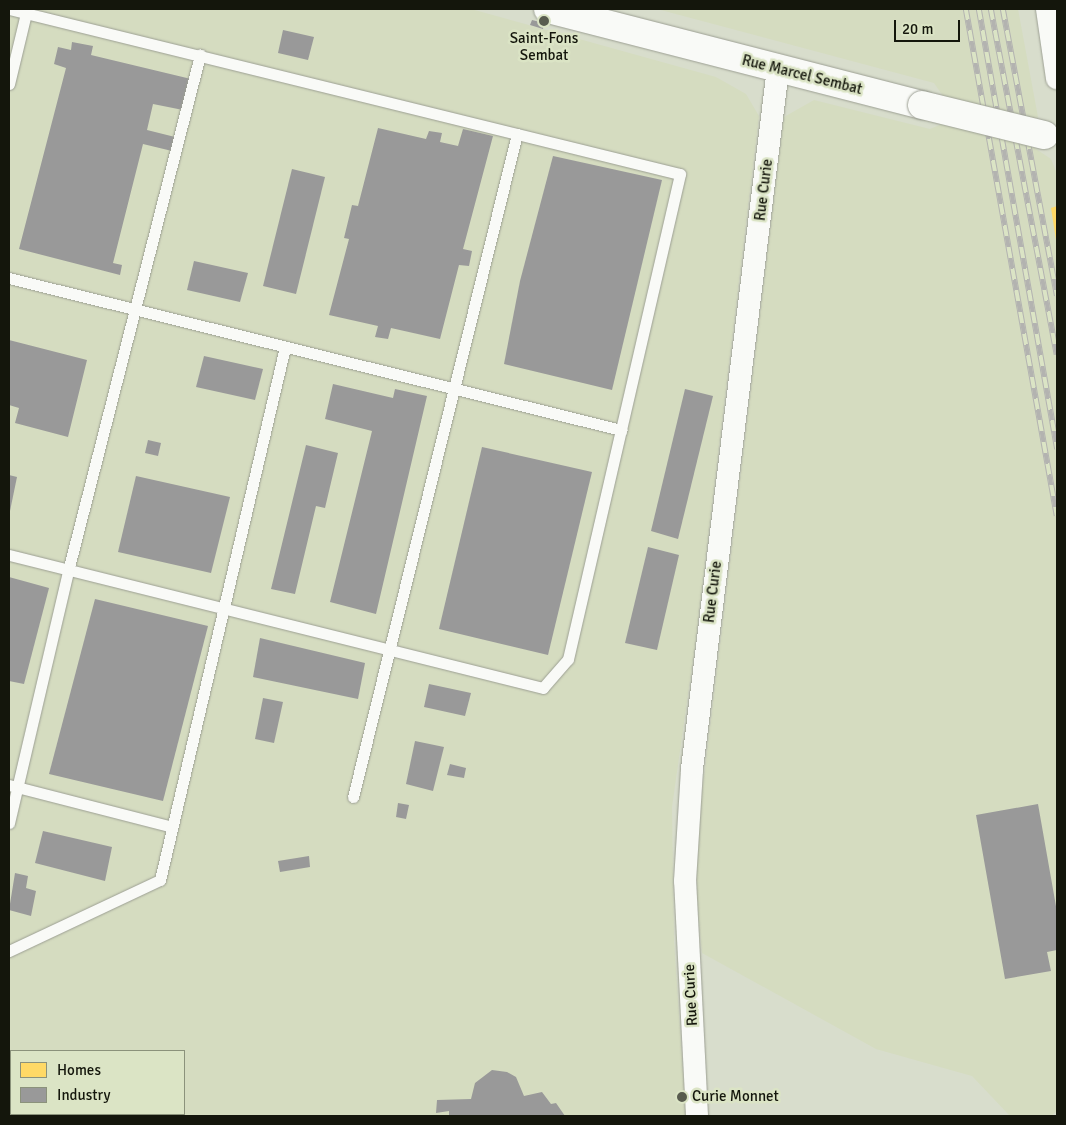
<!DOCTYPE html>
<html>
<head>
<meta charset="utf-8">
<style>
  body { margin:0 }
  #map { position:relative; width:1066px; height:1125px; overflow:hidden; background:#d8ddcc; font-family:Signika,sans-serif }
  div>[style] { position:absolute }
  .built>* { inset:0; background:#d5dcc0 }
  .homes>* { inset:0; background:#ffd966 }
  .industry>* { inset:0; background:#999 }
  .roads { filter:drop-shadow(0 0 1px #9c9f93) drop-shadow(0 0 1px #9c9f93) }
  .service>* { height:11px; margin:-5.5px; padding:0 5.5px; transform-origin:5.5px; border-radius:5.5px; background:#f9faf7 }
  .minor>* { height:22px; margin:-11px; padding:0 11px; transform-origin:11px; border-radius:11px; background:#f9faf7 }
  .secondary>* { height:28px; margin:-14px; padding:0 14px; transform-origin:14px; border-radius:14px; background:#f9faf7 }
  .rail>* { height:5.5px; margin-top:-2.75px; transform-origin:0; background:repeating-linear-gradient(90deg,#dbe4c5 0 11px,#b3b3b0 0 22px); box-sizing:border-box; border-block:1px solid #b3b3b0 }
  .bridges { filter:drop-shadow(0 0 1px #9c9f93) drop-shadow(0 0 1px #9c9f93) }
  .secondary-bridge>* { height:28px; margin:-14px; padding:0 14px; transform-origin:14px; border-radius:14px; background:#f9faf7 }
  .dots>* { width:14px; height:14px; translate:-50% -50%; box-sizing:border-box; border:2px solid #dbe4c5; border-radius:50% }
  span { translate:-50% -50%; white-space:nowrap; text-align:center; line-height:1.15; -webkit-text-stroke:5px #dbe4c5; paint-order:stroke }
  .poi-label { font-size:15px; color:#14160c }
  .left { translate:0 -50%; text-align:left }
  .street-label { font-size:15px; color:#14160c }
  .frame { position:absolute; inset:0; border:10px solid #14160c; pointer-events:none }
  .legend { position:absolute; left:10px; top:1050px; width:175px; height:65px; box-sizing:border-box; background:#dbe4c5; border:1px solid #8b927b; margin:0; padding:6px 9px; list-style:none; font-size:15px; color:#14160c }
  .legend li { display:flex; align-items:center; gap:10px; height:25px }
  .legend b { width:25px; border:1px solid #8b927b }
  .scale { position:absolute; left:894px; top:20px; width:66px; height:22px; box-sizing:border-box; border:2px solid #14160c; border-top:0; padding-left:6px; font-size:15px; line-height:18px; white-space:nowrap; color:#14160c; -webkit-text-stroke:4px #dbe4c5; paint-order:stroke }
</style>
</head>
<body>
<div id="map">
  <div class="built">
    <div style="clip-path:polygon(evenodd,9px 9px,471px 9px,716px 77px,746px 94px,759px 116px,695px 645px,672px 807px,674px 941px,686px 1116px,9px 1116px,9px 9px,11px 1051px,184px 1051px,184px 1114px,11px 1114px,11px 1051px)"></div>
    <div style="clip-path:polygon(657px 9px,1018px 9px,1038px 117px,1029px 121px,1033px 147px,1051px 159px,1057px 174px,1057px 1111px,1051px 1116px,1010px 1116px,972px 1076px,876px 1049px,702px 953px,697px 900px,697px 835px,784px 117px,814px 100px,930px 129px,942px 124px,945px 99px,934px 83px)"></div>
  </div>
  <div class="homes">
    <div style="clip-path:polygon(1057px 206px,1057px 240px,1056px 240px,1051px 208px)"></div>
  </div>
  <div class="industry">
    <div style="clip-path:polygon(532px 20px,544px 23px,543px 29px,530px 25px)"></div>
    <div style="clip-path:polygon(283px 30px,314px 37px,308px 60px,278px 53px)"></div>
    <div style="clip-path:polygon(72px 42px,93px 46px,91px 55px,191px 79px,183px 110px,153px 104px,147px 130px,175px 137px,172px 151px,143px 144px,113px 263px,122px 265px,120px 275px,19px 249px,66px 68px,54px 64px,58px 47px,71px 50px)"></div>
    <div style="clip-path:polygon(378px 128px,426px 139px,429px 131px,442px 133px,440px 142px,458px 146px,463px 129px,493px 136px,463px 249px,472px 251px,469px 266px,459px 265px,440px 339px,391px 328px,388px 339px,375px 337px,378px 326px,329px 315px,349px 239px,344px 238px,352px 205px,358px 206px)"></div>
    <div style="clip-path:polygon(553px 156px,662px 180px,612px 390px,504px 364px,520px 281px)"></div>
    <div style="clip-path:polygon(292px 169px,325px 177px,296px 294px,263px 286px)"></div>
    <div style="clip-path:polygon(194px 261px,248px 273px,240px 302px,187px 290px)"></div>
    <div style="clip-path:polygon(9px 340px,87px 360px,68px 437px,15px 423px,19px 408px,9px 405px)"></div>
    <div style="clip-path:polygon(204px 356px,263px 369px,255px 400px,196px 387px)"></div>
    <div style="clip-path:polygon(333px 384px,393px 398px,395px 389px,427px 396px,376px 614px,330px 602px,372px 431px,325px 419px)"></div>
    <div style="clip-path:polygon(685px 389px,713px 396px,678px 539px,651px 531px)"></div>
    <div style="clip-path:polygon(148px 440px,161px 443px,158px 456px,145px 453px)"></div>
    <div style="clip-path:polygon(306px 445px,338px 453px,325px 508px,316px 506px,295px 594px,271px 589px)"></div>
    <div style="clip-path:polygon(482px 447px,592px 472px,548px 655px,439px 629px)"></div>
    <div style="clip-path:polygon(9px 475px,17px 477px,10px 511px,9px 511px)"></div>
    <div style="clip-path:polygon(136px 476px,230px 497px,211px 573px,118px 552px)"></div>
    <div style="clip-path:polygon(648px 547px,679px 555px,657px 650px,625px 643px)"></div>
    <div style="clip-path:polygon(9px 577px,49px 588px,24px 684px,9px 681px)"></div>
    <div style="clip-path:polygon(95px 599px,208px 626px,163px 801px,49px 774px)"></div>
    <div style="clip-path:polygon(260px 638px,365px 663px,358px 699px,253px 677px)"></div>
    <div style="clip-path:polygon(429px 684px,471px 693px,465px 716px,424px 707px)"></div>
    <div style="clip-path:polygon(263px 698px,283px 702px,274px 743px,255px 739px)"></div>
    <div style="clip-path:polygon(415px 741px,444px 747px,433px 791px,406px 784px)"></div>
    <div style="clip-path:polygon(450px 764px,466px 768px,464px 778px,447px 775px)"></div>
    <div style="clip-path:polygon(398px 803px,409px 805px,406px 819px,396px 817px)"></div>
    <div style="clip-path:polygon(1038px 804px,1057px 912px,1057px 950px,1047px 952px,1051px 971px,1005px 979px,976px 815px)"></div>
    <div style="clip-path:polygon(43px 831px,112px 847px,105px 881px,35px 863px)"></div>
    <div style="clip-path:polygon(309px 856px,310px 867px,280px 872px,278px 861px)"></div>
    <div style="clip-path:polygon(15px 873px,28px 876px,26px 888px,36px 891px,31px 916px,9px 910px)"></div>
    <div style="clip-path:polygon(492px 1070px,507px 1072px,516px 1077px,524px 1096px,542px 1092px,551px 1104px,556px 1103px,565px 1116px,449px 1116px,449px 1111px,436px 1113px,437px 1100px,471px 1099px,475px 1083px)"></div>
  </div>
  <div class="roads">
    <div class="service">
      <div style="left:9px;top:9px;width:691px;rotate:13.82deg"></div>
      <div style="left:680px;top:174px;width:498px;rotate:103deg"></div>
      <div style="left:568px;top:659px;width:38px;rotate:131deg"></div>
      <div style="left:543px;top:688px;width:550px;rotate:-166.01deg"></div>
      <div style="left:9px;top:84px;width:73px;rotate:-76.5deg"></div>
      <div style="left:9px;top:278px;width:631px;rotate:13.95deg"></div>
      <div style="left:9px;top:785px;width:168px;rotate:14.4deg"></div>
      <div style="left:353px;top:797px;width:683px;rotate:-76.11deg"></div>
      <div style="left:9px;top:823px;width:259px;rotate:-76.8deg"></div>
      <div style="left:68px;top:571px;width:533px;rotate:-75.65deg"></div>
      <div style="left:9px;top:951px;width:167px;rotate:-25.2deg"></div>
      <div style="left:160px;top:880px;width:547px;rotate:-76.8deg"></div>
      <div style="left:9px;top:1105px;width:2px"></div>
      <div style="left:110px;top:1114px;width:11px;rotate:10deg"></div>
    </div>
    <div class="minor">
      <div style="left:1047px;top:9px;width:70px;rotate:81.8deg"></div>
      <div style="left:697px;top:1116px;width:235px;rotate:-92.9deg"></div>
      <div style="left:685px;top:881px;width:112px;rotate:-86.4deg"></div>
      <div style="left:692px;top:769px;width:705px;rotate:-83deg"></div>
    </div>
    <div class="secondary">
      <div style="left:548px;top:9px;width:386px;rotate:14.4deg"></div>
    </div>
  </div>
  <div class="rail">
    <div style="left:966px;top:9px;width:515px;rotate:79.82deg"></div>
    <div style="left:979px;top:9px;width:447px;rotate:79.9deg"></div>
    <div style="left:991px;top:9px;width:352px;rotate:79.2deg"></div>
    <div style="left:1003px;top:9px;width:292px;rotate:79.3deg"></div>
  </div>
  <div class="bridges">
    <div class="secondary-bridge">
      <div style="left:922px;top:105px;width:126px;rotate:13.8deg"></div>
    </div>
  </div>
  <div class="dots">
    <div style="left:544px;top:21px;background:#595c4f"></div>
    <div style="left:682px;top:1097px;background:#595c4f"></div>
  </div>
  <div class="poi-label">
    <span style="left:544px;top:47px">Saint-Fons<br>Sembat</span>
    <span class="left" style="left:692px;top:1097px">Curie Monnet</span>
  </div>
  <div class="street-label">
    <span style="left:802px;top:75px;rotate:14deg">Rue Marcel Sembat</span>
    <span style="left:764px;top:190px;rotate:-83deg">Rue Curie</span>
    <span style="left:713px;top:592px;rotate:-83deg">Rue Curie</span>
    <span style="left:691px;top:995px;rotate:-93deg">Rue Curie</span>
  </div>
  <div class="frame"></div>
  <ul class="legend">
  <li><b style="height:14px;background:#ffd966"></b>Homes</li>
  <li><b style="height:14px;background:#999"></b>Industry</li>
  </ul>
  <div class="scale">20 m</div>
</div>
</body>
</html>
